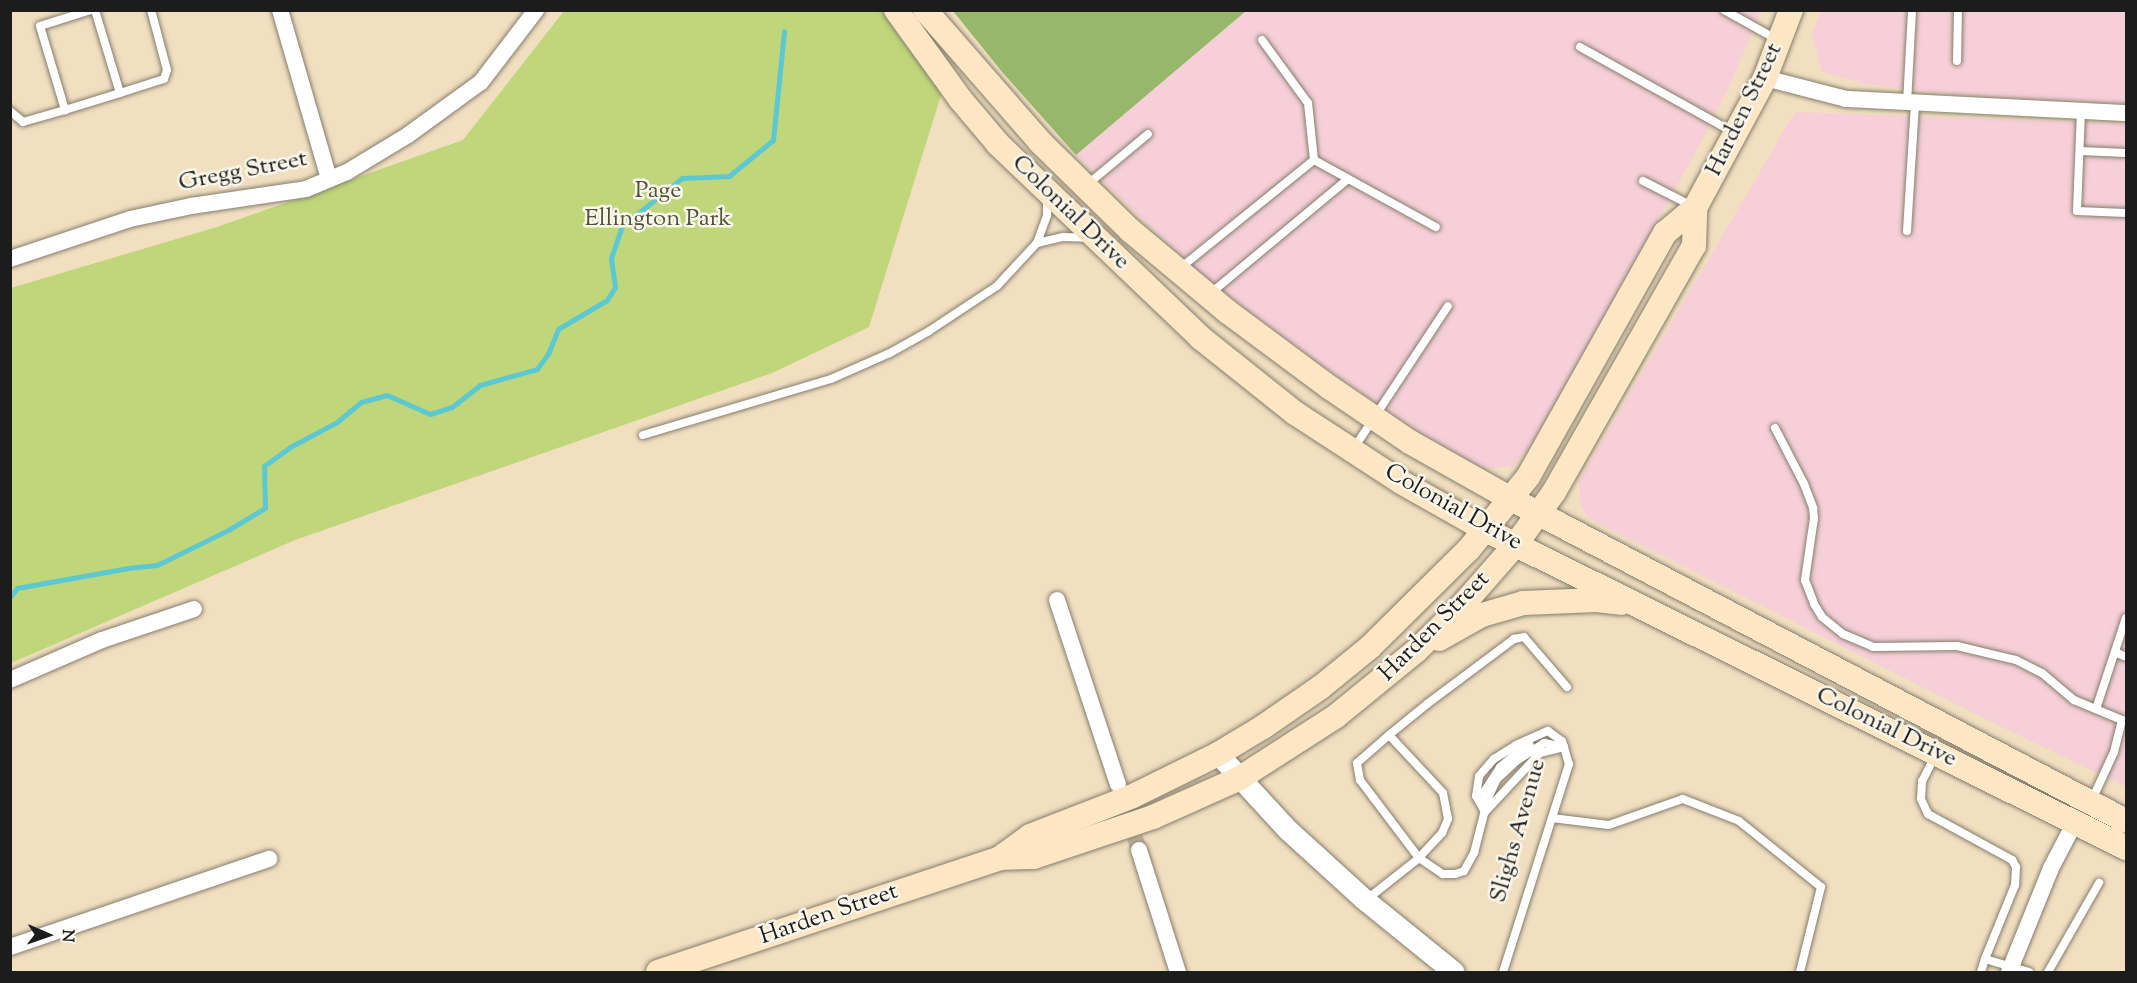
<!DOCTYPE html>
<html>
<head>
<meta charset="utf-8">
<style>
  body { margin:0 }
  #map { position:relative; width:2137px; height:983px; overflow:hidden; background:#f1dfc0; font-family:"Sorts Mill Goudy",serif }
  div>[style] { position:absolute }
  .built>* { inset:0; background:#f6cfd8 }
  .green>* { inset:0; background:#bfd67a }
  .forest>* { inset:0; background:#97b76a }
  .stream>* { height:5px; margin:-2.5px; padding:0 2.5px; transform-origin:2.5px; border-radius:2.5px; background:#5cc9d2 }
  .minor-tunnel>* { height:16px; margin-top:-8px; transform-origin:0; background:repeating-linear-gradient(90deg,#c6b89f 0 16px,transparent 0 24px) }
  .roads { filter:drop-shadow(0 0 2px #867e6e) drop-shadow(0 0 2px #867e6e) }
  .service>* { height:8px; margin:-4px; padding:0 4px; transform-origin:4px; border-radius:4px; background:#fff }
  .minor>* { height:16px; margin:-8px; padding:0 8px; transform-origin:8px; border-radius:8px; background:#fff }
  .tertiary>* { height:21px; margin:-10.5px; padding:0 10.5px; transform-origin:10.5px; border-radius:10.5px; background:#fff }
  .secondary>* { height:24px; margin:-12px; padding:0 12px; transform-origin:12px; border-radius:12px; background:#fce6c4 }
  span { translate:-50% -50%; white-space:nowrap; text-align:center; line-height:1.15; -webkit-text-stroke:5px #fbf7ec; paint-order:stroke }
  .street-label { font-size:24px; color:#1c1c1c }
  .park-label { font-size:24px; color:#4d5438 }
  .frame { position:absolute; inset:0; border:12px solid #1c1c1c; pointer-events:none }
  .north { position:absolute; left:18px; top:905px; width:60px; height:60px; -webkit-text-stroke:4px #fbf7ec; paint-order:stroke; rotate:92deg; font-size:16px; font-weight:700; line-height:24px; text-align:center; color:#1c1c1c }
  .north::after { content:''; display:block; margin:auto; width:21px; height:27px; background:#1c1c1c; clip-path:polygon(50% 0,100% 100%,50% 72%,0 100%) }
</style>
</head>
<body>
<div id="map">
  <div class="built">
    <div style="clip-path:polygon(1246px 11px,1761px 11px,1728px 89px,1701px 142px,1535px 443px,1513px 466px,1489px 469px,1461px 460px,1328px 370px,1203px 278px,1076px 155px)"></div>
    <div style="clip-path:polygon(1821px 11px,2126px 11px,2126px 104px,1966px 96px,1866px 84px,1822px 72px,1812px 34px)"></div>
    <div style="clip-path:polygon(1795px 112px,2126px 124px,2126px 787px,1978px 715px,1588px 518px,1581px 506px,1579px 481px)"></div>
  </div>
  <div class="green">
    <div style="clip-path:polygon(564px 11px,893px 11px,946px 79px,869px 327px,772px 373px,295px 540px,11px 663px,11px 288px,217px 227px,463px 140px)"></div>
  </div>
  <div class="forest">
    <div style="clip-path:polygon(953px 11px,1246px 11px,1076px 155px,1003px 73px)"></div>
  </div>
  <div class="stream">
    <div style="left:10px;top:597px;width:11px;rotate:-52deg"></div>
    <div style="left:17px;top:588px;width:113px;rotate:-10.2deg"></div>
    <div style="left:128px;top:568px;width:29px;rotate:-6deg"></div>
    <div style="left:157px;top:565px;width:79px;rotate:-26.2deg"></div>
    <div style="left:228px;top:530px;width:43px;rotate:-30.7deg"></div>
    <div style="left:265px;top:508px;width:42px;rotate:-91.4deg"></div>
    <div style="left:264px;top:466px;width:32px;rotate:-36deg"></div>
    <div style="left:290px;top:447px;width:53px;rotate:-28deg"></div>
    <div style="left:337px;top:422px;width:31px;rotate:-40deg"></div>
    <div style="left:361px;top:402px;width:27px;rotate:-15deg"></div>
    <div style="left:387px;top:395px;width:47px;rotate:23.8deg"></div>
    <div style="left:430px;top:414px;width:23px;rotate:-18deg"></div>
    <div style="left:452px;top:407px;width:36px;rotate:-38deg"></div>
    <div style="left:480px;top:385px;width:59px;rotate:-15.7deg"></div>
    <div style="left:537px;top:369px;width:19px;rotate:-54deg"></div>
    <div style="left:548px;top:354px;width:27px;rotate:-68deg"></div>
    <div style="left:558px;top:329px;width:57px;rotate:-30.6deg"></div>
    <div style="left:607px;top:300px;width:15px;rotate:-58deg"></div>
    <div style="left:615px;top:287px;width:29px;rotate:-98deg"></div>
    <div style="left:611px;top:258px;width:34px;rotate:-71deg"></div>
    <div style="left:622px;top:226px;width:77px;rotate:-38.7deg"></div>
    <div style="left:682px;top:178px;width:47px;rotate:-2.4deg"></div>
    <div style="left:729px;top:176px;width:57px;rotate:-39.3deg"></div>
    <div style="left:773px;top:140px;width:109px;rotate:-84.2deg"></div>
  </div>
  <div class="minor-tunnel">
    <div style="left:1120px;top:791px;width:62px;rotate:72.1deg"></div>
  </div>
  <div class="roads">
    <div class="service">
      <div style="left:91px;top:10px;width:53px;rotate:162.6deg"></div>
      <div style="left:40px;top:26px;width:88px;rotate:73.4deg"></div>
      <div style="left:65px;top:110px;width:58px;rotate:-17.2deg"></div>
      <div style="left:120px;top:93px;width:87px;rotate:-106.8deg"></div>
      <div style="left:1724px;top:10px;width:60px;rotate:29.1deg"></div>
      <div style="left:1262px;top:40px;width:78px;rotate:53.9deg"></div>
      <div style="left:1308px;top:103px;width:57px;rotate:84deg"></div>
      <div style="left:1580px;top:47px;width:175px;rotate:29.1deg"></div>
      <div style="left:1957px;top:61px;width:51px;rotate:-88.9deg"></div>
      <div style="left:120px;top:93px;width:46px;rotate:-17.7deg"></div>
      <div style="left:164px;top:79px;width:9px;rotate:-72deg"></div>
      <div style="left:167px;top:70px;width:62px;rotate:-104.9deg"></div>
      <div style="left:1907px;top:103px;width:93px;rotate:-86.9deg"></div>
      <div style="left:10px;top:111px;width:17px;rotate:40deg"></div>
      <div style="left:23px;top:122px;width:44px;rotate:-15.9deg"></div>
      <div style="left:2081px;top:111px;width:100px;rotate:92.3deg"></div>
      <div style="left:2077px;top:211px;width:49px;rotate:2.3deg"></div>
      <div style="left:2080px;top:151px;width:46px;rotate:2.5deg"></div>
      <div style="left:1314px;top:160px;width:139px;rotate:28.8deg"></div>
      <div style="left:1643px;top:181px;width:55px;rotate:27deg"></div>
      <div style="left:1088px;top:184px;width:78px;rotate:-39.8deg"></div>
      <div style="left:1907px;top:231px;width:128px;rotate:-86.4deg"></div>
      <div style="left:1037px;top:243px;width:27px;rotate:-13deg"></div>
      <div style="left:1063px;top:237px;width:24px;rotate:2deg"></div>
      <div style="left:1179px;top:269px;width:174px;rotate:-38.9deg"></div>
      <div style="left:1211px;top:293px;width:178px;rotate:-39.8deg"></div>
      <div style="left:1775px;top:428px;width:63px;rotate:62.6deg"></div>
      <div style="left:1804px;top:484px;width:26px;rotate:69deg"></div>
      <div style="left:1813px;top:508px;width:10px;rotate:84deg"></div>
      <div style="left:1814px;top:518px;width:63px;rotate:98.3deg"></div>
      <div style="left:1805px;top:580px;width:26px;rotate:69deg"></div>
      <div style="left:1814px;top:604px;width:15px;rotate:58deg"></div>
      <div style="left:1822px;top:617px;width:27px;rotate:39deg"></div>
      <div style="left:1843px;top:634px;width:33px;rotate:23deg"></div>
      <div style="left:1873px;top:647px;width:84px;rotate:-0.7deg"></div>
      <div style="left:1957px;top:646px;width:61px;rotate:13.3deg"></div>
      <div style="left:2016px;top:660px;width:29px;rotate:27deg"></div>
      <div style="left:2042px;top:673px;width:42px;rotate:40.2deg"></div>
      <div style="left:2074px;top:700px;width:52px;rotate:22.6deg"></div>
      <div style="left:2122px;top:720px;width:33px;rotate:104deg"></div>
      <div style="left:2114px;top:752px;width:55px;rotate:114.7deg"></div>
      <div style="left:643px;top:435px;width:196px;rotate:-16.6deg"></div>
      <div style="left:831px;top:379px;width:64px;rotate:-23.8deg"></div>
      <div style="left:890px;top:353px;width:45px;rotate:-29.4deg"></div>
      <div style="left:929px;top:331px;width:82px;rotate:-33.5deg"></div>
      <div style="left:997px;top:286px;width:59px;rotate:-47.1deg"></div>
      <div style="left:1037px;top:243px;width:30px;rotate:-70deg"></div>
      <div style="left:1047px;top:215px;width:17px;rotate:-90deg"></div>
      <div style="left:1354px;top:448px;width:170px;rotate:-56.5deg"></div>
      <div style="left:2115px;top:652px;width:12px;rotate:24deg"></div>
      <div style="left:2096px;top:709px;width:96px;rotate:-71.8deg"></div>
      <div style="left:1548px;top:731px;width:17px;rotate:36deg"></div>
      <div style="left:1562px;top:741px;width:6px;rotate:72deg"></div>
      <div style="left:1564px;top:747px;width:25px;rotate:166deg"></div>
      <div style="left:1540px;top:753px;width:81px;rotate:133deg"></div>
      <div style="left:1485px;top:812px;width:18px;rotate:-119deg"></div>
      <div style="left:1476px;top:796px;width:20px;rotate:-81deg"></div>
      <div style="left:1479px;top:776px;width:23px;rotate:-49deg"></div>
      <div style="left:1494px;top:759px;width:26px;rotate:-32deg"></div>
      <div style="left:1516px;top:745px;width:35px;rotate:-24deg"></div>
      <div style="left:1389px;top:735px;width:79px;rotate:47deg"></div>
      <div style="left:1443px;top:793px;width:26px;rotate:79deg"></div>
      <div style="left:1448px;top:819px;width:15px;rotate:113deg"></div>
      <div style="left:1442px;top:833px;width:34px;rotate:133deg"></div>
      <div style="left:1419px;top:858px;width:98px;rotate:-127.1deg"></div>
      <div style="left:1360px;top:780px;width:17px;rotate:-100deg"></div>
      <div style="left:1357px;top:763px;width:43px;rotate:-41.2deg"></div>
      <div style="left:1389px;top:735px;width:49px;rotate:-39.2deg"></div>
      <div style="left:1427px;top:704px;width:109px;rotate:-36.8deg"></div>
      <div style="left:1514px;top:639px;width:10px;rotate:-11deg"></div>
      <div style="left:1524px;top:637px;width:66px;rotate:49.3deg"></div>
      <div style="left:1935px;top:756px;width:28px;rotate:117deg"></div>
      <div style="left:1922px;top:781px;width:18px;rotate:93deg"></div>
      <div style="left:1921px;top:799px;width:17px;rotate:65deg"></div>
      <div style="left:1928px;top:814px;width:96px;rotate:28.7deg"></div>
      <div style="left:2012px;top:860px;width:8px;rotate:60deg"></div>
      <div style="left:2016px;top:867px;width:18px;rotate:93deg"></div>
      <div style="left:2015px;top:885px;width:80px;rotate:112.1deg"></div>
      <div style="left:1485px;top:802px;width:10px;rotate:-96deg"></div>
      <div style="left:1484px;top:792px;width:30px;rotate:-57deg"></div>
      <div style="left:1500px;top:767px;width:26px;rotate:-40deg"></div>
      <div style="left:1520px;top:750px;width:11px;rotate:-27deg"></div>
      <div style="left:1552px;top:818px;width:57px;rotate:7deg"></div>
      <div style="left:1609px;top:825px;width:78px;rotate:-19.4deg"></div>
      <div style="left:1683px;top:799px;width:60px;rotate:21.4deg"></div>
      <div style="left:1739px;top:821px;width:105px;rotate:38.8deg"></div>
      <div style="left:1821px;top:887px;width:88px;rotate:103.9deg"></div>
      <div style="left:1366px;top:900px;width:68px;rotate:-38.4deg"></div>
      <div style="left:1419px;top:858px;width:29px;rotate:34deg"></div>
      <div style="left:1443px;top:874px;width:12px"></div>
      <div style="left:1455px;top:874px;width:9px;rotate:-18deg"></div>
      <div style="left:1464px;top:871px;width:21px;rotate:-61deg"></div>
      <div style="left:1474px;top:853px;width:57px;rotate:-75.7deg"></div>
      <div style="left:1488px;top:798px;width:21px;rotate:-65deg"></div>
      <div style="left:1497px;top:779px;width:25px;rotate:-43deg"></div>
      <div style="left:1515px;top:762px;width:35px;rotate:-33deg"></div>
      <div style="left:1544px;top:743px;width:20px;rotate:11deg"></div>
      <div style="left:1564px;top:747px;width:18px;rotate:74deg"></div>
      <div style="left:1569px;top:764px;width:218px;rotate:107.6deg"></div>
      <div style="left:1981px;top:972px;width:14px;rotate:-73deg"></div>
      <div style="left:1985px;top:959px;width:46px;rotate:16.5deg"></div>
      <div style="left:2048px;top:972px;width:103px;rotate:-60.2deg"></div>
    </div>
    <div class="minor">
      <div style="left:280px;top:10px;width:176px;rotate:73.8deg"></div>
      <div style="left:1765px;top:78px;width:84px;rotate:14.5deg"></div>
      <div style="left:1846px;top:99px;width:280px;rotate:2.9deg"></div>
      <div style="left:10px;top:259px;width:126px;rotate:-18.4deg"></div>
      <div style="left:130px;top:219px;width:62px;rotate:-12deg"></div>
      <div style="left:191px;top:206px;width:116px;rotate:-8.4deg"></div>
      <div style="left:306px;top:189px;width:44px;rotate:-22.5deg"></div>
      <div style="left:347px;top:172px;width:71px;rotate:-31.2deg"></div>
      <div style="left:408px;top:135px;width:90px;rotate:-36deg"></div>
      <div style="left:481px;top:82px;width:91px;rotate:-52.6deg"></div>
      <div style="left:1057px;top:600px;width:194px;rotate:71.7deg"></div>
      <div style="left:10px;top:680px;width:100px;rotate:-23.5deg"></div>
      <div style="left:102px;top:640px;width:97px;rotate:-18.6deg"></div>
      <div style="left:1139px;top:850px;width:128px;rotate:72.3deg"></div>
      <div style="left:10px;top:947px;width:274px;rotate:-18.8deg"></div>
      <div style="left:2009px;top:972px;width:112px;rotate:-68deg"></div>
      <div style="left:2051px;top:868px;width:52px;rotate:-62.4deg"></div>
    </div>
    <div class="tertiary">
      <div style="left:1218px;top:754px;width:103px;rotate:47.4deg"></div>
      <div style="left:1288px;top:830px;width:104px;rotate:42.3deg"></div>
      <div style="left:1365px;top:900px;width:114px;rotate:39deg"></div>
    </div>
    <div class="secondary">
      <div style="left:896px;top:10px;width:111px;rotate:54.2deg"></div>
      <div style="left:961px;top:100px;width:57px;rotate:49.9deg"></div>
      <div style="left:998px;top:144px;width:281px;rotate:43.7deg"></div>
      <div style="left:1201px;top:338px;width:120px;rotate:38.6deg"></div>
      <div style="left:1295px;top:413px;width:126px;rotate:33.1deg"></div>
      <div style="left:1401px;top:482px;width:98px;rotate:29.5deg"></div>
      <div style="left:1486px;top:530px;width:715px;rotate:26.42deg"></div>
      <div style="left:925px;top:10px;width:175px;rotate:48.9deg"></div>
      <div style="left:1040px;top:142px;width:127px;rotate:44.4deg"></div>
      <div style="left:1131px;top:231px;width:126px;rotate:39.9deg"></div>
      <div style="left:1228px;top:312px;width:126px;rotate:36.6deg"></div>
      <div style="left:1329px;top:387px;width:98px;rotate:34.2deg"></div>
      <div style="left:1410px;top:442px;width:116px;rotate:29.4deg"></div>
      <div style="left:1511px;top:499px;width:694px;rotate:27.64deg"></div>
      <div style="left:1439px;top:639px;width:49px;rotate:-29.2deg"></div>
      <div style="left:1482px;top:615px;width:43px;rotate:-16.3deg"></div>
      <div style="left:1523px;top:603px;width:74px;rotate:-2.3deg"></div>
      <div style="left:1597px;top:600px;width:24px;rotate:7deg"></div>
      <div style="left:1000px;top:858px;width:37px;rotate:-36deg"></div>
      <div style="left:1030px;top:836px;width:110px;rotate:-21.2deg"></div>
      <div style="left:1133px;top:796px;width:95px;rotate:-26.3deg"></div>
      <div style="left:1218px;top:754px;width:52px;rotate:-31deg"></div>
      <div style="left:1263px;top:727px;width:70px;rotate:-34.6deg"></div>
      <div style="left:1321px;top:687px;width:63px;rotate:-39.2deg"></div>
      <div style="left:1370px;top:647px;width:139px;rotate:-44.7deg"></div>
      <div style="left:1469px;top:549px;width:93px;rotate:-50.7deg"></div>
      <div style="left:1528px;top:477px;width:280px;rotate:-60.7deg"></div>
      <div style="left:1665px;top:233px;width:39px;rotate:-40deg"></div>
      <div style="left:1695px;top:208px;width:148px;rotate:-61.7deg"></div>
      <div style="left:1765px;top:78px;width:73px;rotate:-69.1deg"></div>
      <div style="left:658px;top:972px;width:360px;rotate:-18.4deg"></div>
      <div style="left:1000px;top:858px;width:34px;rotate:-2deg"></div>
      <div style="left:1034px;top:857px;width:126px;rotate:-18.6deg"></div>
      <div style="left:1153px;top:817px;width:95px;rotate:-24.1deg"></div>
      <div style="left:1240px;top:778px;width:113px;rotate:-32.7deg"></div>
      <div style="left:1335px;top:717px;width:104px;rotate:-39.2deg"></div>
      <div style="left:1416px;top:651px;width:62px;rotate:-44.3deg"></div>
      <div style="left:1460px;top:608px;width:85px;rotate:-48.8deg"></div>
      <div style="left:1516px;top:544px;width:64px;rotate:-53.8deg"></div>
      <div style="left:1554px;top:492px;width:283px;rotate:-60.4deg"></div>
      <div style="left:1694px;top:246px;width:38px;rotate:-88deg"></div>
    </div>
  </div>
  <div class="street-label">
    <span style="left:1745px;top:110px;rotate:-64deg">Harden Street</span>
    <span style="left:243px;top:172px;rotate:-11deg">Gregg Street</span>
    <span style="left:1070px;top:213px;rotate:44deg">Colonial Drive</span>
    <span style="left:1453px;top:508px;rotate:29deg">Colonial Drive</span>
    <span style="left:1435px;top:627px;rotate:-45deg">Harden Street</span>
    <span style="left:1886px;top:728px;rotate:26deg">Colonial Drive</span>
    <span style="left:1519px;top:831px;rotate:-74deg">Slighs Avenue</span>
    <span style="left:829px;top:915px;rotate:-19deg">Harden Street</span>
  </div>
  <div class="park-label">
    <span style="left:658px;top:206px">Page<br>Ellington Park</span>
  </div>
  <div class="frame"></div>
  <div class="north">N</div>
</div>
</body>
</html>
